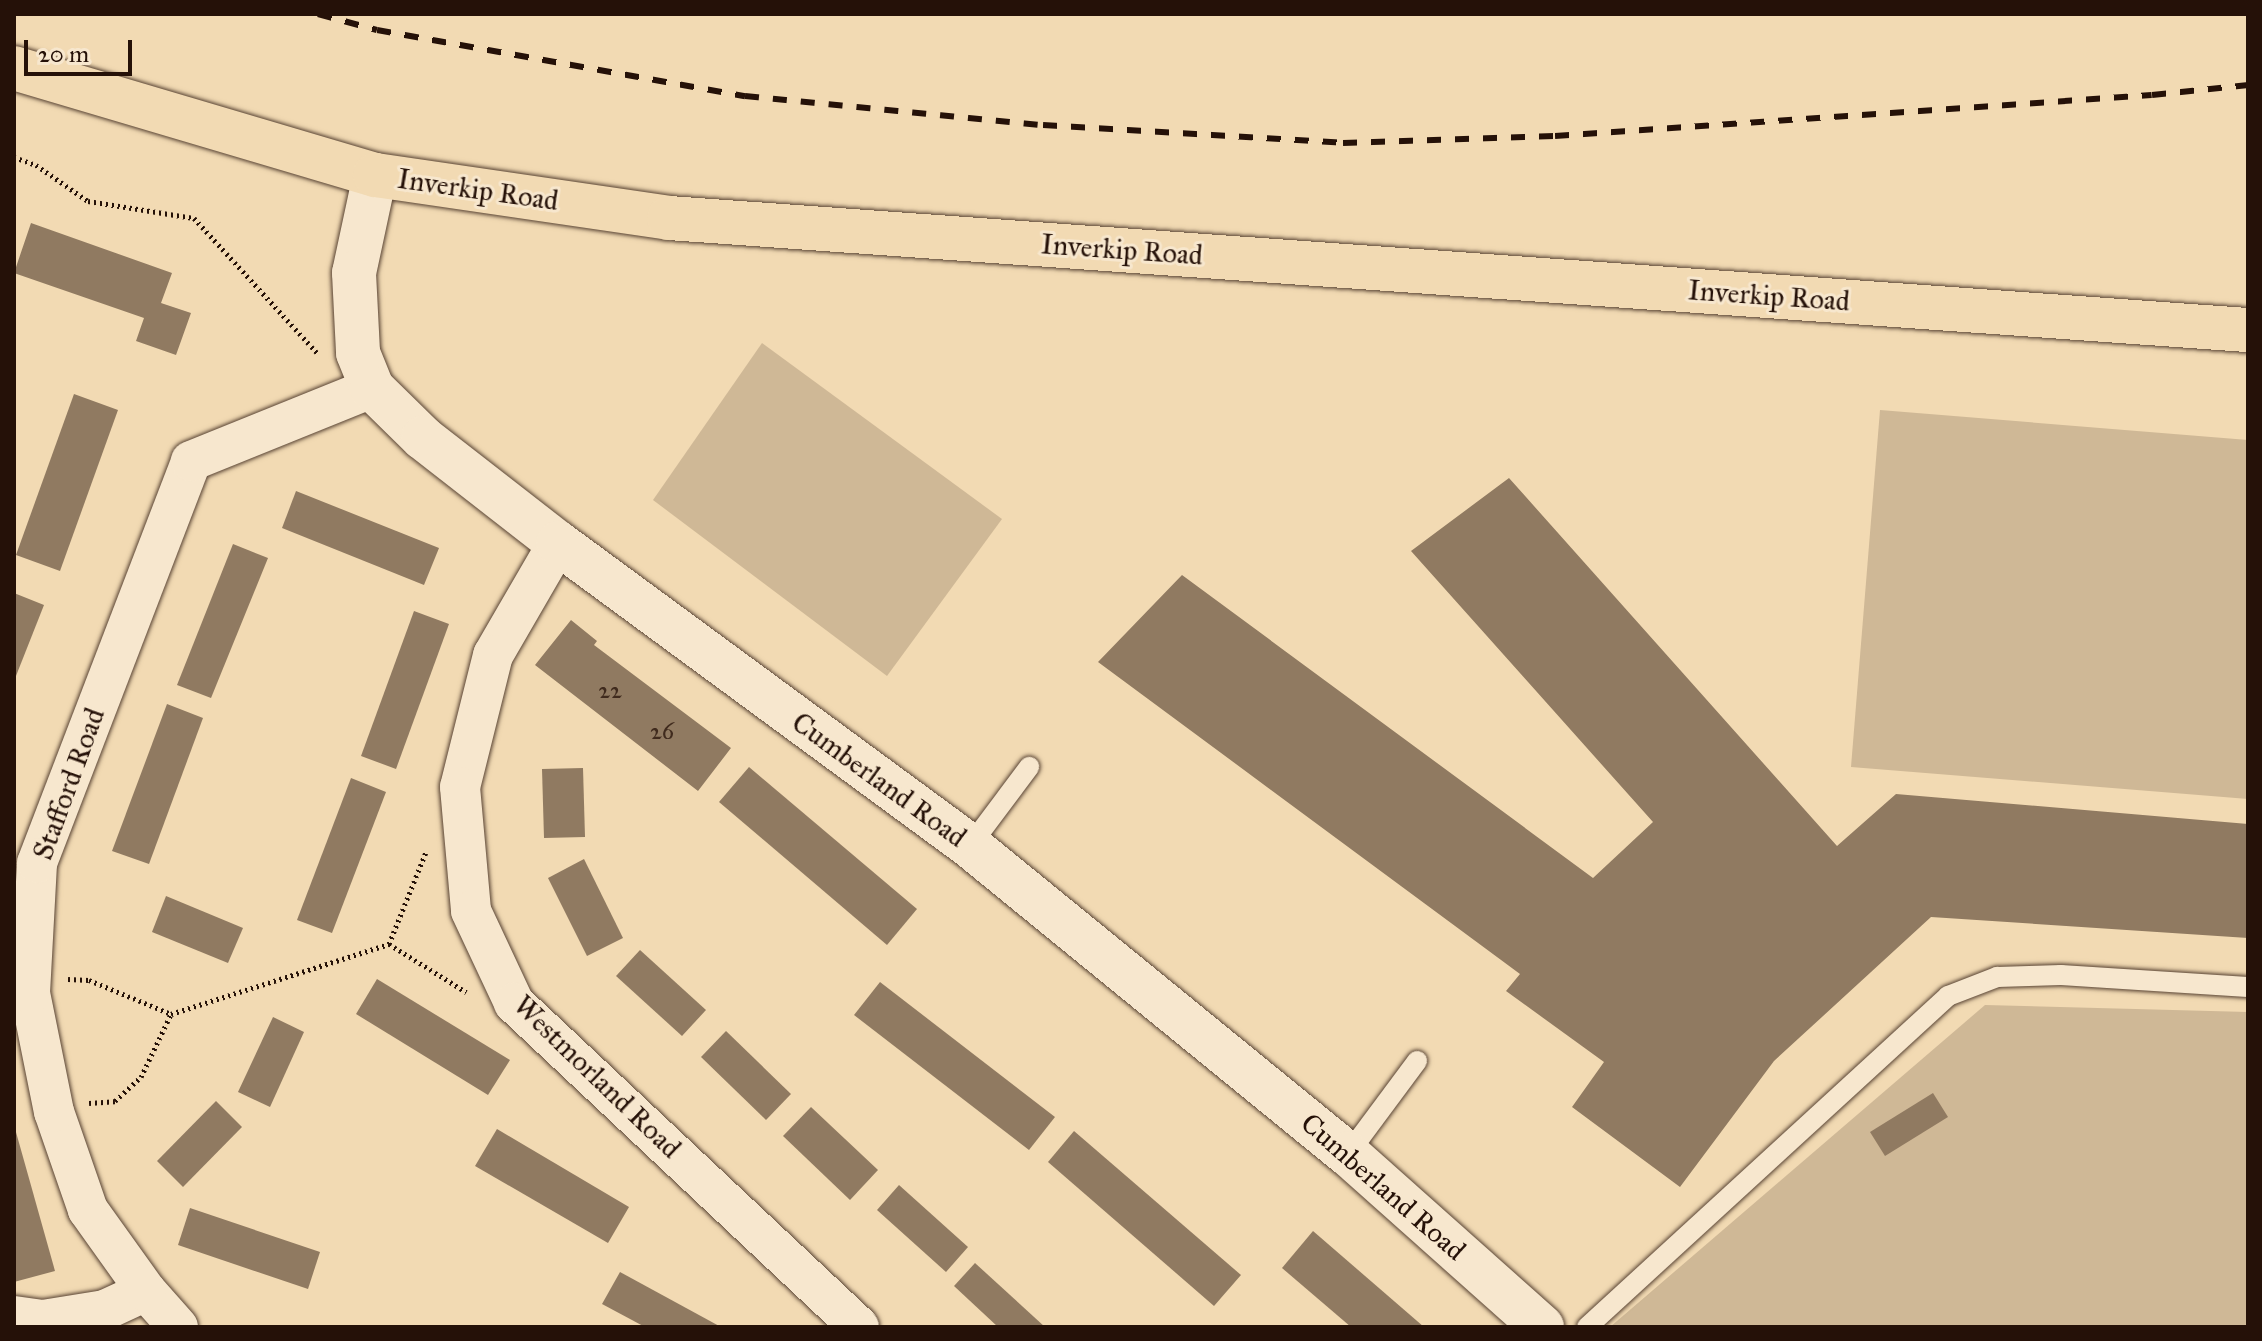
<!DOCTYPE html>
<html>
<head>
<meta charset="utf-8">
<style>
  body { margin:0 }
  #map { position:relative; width:2262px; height:1341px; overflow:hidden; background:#f2dab3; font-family:"IM FELL Great Primer",serif }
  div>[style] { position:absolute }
  .green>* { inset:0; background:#cfb896 }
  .building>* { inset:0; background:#907a61 }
  .path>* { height:5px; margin-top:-2.5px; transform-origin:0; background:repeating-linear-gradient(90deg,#251108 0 2px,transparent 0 6px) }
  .roads { filter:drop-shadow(0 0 2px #584333) drop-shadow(0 0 2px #584333) }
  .service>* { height:20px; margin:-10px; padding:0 10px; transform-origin:10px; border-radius:10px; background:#f7e7ce }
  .minor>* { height:40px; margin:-20px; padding:0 20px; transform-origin:20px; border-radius:20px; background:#f7e7ce }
  .tertiary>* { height:44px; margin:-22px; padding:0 22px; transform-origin:22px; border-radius:22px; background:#f7e7ce }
  .trunk>* { height:44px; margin:-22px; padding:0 22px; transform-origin:22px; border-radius:22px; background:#f2dab3 }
  .rail>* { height:6px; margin-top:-3px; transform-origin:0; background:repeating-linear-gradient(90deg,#251108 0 14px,transparent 0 28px) }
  span { translate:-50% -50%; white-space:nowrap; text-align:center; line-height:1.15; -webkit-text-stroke:6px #f7e7ce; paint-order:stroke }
  .number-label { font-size:24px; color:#402b1e }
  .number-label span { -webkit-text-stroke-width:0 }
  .street-label { font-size:28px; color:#251108 }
  .frame { position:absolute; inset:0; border:16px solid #251108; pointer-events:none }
  .scale { position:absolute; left:24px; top:40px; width:108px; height:36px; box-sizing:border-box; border:4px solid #251108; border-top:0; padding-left:10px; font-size:24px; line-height:28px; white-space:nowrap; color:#251108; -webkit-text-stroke:6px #f7e7ce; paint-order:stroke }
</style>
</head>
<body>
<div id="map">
  <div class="green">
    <div style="clip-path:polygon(762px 343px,1002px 519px,887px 676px,653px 500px)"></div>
    <div style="clip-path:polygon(1880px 410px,2248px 440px,2248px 799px,1851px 767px)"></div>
    <div style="clip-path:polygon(1985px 1005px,2248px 1012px,2248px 1327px,1610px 1327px)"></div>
  </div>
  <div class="building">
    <div style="clip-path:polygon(31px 223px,172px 273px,161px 303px,191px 313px,176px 355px,136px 341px,144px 318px,14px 273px)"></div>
    <div style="clip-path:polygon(74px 394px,118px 410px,60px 571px,16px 555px)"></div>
    <div style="clip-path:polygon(1509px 478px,1837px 846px,1896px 794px,2248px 824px,2248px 938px,1931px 917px,1774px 1061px,1680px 1187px,1572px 1107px,1604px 1062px,1506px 991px,1520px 974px,1098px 662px,1182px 575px,1593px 878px,1653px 822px,1411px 551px)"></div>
    <div style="clip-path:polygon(296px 491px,439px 548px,424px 585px,282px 528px)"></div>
    <div style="clip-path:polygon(233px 544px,268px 558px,211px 698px,177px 685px)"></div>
    <div style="clip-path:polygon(14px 593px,44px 605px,14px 681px)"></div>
    <div style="clip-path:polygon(414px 611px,449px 624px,396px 769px,361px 756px)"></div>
    <div style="clip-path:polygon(571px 620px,597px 641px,594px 645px,731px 748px,698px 791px,535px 665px)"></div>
    <div style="clip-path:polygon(167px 704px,203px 718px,149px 864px,112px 851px)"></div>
    <div style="clip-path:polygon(749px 767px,917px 909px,887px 945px,719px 802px)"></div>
    <div style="clip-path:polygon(583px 768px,585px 837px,544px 838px,542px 769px)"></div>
    <div style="clip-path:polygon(351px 778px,386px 792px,332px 933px,297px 920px)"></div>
    <div style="clip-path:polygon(584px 859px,623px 938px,587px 956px,548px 878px)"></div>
    <div style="clip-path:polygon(166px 896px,243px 928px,228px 963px,152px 932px)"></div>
    <div style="clip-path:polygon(640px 950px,706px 1010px,682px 1036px,616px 976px)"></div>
    <div style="clip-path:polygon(377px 979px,510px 1060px,488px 1095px,356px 1014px)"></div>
    <div style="clip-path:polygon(880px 982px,1055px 1117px,1029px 1150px,854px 1015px)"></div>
    <div style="clip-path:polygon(273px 1017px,304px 1032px,270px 1107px,238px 1092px)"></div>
    <div style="clip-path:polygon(726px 1031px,791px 1094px,766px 1120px,701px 1057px)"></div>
    <div style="clip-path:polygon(1933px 1093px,1948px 1117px,1885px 1156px,1870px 1132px)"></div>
    <div style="clip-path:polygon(216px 1101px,242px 1127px,183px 1187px,157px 1161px)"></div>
    <div style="clip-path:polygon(811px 1107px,878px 1170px,850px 1200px,783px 1136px)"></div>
    <div style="clip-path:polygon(14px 1125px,55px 1271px,14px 1282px)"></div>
    <div style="clip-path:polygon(497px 1129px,629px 1207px,608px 1243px,475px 1166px)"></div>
    <div style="clip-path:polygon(1074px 1131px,1241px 1275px,1214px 1306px,1048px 1162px)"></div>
    <div style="clip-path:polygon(899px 1185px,968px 1247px,946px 1272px,877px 1210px)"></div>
    <div style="clip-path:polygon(190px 1208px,320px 1252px,308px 1289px,178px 1245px)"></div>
    <div style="clip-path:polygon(1313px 1231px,1424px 1327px,1351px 1327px,1282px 1268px)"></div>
    <div style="clip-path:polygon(975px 1263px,1045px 1327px,998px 1327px,954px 1286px)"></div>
    <div style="clip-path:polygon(620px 1272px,721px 1327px,645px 1327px,602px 1304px)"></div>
  </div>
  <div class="path">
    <div style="left:14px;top:157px;width:23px;rotate:20deg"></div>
    <div style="left:36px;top:165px;width:63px;rotate:34.7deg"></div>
    <div style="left:88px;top:201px;width:107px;rotate:9.1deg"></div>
    <div style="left:194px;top:218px;width:184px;rotate:47.6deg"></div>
    <div style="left:389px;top:944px;width:99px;rotate:-68.1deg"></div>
    <div style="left:68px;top:979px;width:21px;rotate:3deg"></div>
    <div style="left:89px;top:980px;width:89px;rotate:22.5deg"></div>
    <div style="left:89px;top:1103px;width:26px;rotate:-4deg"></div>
    <div style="left:115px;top:1101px;width:35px;rotate:-43deg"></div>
    <div style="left:141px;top:1077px;width:70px;rotate:-64.5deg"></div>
    <div style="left:171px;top:1014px;width:229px;rotate:-17.8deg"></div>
    <div style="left:389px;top:944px;width:91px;rotate:31.9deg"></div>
  </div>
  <div class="roads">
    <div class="service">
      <div style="left:970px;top:846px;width:99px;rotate:-53.2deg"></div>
      <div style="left:1348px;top:1154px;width:116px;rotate:-53.4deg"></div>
      <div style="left:1587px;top:1327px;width:490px;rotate:-42.5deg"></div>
      <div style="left:1948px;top:996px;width:53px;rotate:-21.2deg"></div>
      <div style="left:1997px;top:977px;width:64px;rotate:-1.8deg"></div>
      <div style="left:2061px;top:975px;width:187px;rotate:3.7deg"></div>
    </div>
    <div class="minor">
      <div style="left:558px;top:543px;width:129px;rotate:120.1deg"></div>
      <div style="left:493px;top:655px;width:136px;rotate:104deg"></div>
      <div style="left:460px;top:787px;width:124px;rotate:84.9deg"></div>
      <div style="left:471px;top:911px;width:102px;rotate:64.9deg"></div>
      <div style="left:514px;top:1003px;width:473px;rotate:43.2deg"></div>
      <div style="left:14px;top:1316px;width:29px;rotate:8deg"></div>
      <div style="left:43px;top:1320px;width:63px;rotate:-9.2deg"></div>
      <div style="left:105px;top:1310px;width:45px;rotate:-24.9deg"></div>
      <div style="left:178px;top:1327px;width:48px;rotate:-131.6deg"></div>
      <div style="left:146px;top:1291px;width:100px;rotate:-125.6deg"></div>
      <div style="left:88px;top:1210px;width:104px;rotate:-109.1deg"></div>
      <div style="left:54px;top:1112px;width:121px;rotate:-101.4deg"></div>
      <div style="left:30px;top:993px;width:130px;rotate:-86.9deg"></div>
      <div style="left:37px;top:863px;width:430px;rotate:-69deg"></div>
      <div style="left:191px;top:461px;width:195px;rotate:-22deg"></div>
    </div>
    <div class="tertiary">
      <div style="left:375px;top:175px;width:100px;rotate:102.1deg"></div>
      <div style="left:354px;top:273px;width:80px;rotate:87.1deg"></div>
      <div style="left:358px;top:353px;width:38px;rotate:68deg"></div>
      <div style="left:372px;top:388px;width:71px;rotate:44.4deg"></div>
      <div style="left:423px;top:438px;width:171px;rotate:37.9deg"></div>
      <div style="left:558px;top:543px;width:511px;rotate:36.33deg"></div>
      <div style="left:970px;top:846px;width:488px;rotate:39.2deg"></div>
      <div style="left:1348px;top:1154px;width:260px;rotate:41.7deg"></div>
    </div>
    <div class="trunk">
      <div style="left:14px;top:68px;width:377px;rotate:16.5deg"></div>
      <div style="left:375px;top:175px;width:297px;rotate:8.3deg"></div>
      <div style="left:669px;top:218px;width:1583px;rotate:4.06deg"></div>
    </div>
  </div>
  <div class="rail">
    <div style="left:318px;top:14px;width:61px;rotate:15.2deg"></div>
    <div style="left:377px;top:30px;width:374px;rotate:10.2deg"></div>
    <div style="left:745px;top:96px;width:299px;rotate:5.6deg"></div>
    <div style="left:1043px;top:125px;width:301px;rotate:3.4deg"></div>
    <div style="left:1343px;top:143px;width:212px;rotate:-1.9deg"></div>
    <div style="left:1555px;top:136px;width:598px;rotate:-3.93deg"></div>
    <div style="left:2152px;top:95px;width:97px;rotate:-5.9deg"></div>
  </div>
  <div class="number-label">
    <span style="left:610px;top:691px">22</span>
    <span style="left:662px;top:732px">26</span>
  </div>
  <div class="street-label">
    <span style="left:478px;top:190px;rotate:8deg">Inverkip Road</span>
    <span style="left:1122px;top:250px;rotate:4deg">Inverkip Road</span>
    <span style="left:1769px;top:296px;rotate:4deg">Inverkip Road</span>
    <span style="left:879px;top:780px;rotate:36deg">Cumberland Road</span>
    <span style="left:69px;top:784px;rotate:-70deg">Stafford Road</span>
    <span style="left:597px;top:1077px;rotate:44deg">Westmorland Road</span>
    <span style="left:1383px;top:1187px;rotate:41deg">Cumberland Road</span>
  </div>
  <div class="frame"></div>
  <div class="scale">20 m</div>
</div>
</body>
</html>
